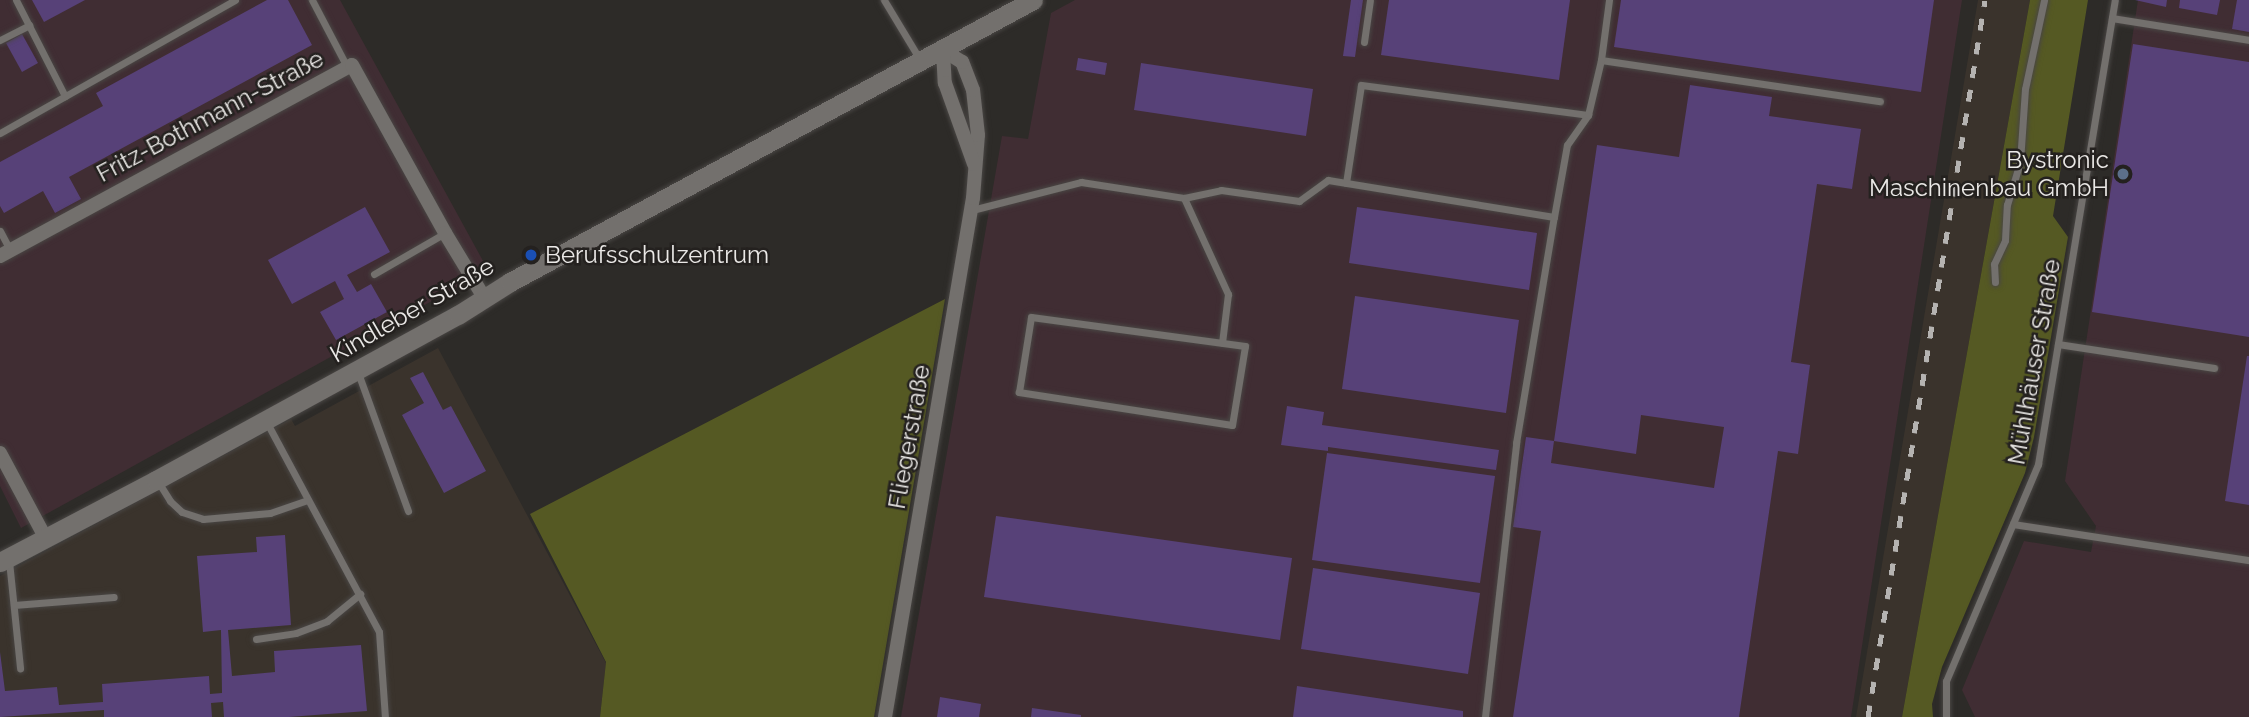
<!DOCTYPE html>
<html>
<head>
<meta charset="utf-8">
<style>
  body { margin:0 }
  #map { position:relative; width:2249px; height:717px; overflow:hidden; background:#2d2b28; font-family:Raleway,sans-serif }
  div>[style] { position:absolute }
  .built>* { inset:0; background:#3a332c }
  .industrial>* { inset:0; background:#402d33 }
  .green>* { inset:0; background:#555923 }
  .building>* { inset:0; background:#574178 }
  .roads { filter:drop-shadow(0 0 2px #494644) drop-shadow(0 0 2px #494644) }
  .lane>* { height:7px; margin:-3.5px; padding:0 3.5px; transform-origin:3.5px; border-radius:3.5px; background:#73706d }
  .street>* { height:14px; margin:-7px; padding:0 7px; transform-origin:7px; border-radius:7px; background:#73706d }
  .secondary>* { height:19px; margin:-9.5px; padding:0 9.5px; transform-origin:9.5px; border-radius:9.5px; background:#73706d }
  .rail>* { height:5px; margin-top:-2.5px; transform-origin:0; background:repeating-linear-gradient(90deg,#b5b3b1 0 12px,transparent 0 24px) }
  .dots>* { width:19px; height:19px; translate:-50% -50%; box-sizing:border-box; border:4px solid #24211f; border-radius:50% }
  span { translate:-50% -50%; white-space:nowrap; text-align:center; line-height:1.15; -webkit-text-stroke:5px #24211f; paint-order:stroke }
  .street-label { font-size:24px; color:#eae8e6 }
  .poi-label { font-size:24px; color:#eae8e6 }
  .right { translate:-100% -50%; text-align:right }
  .left { translate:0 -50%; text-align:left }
</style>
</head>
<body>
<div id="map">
  <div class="built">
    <div style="clip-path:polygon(1978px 0,2030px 0,1902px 717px,1856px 717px)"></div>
    <div style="clip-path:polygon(438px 348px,606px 663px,600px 717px,0 717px,0 576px,291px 419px,295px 426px)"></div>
  </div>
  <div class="industrial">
    <div style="clip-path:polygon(0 0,340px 0,488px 270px,21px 528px,0 486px)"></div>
    <div style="clip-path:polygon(1075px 0,1962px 0,1851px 717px,901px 717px,1002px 136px,1028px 139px,1051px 13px)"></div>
    <div style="clip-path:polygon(2138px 0,2249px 0,2249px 717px,1975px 717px,1962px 690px,2024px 541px,2091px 552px,2096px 526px,2065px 481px)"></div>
  </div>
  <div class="green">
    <div style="clip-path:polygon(2030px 0,2088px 0,2053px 216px,2068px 237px,2034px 437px,2025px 473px,1942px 667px,1932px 704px,1933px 717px,1902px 717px)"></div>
    <div style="clip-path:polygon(945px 299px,874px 717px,600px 717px,606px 662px,530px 514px)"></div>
  </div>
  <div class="building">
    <div style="clip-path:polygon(32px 0,85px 0,44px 22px)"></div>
    <div style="clip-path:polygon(267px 0,288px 0,312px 45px,69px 177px,81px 199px,55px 213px,43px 191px,4px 213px,0 206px,0 162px,103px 106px,96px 93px)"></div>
    <div style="clip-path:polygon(1351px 0,1363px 0,1355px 57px,1343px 56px)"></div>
    <div style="clip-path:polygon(1389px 0,1570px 0,1559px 80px,1381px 55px)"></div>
    <div style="clip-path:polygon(1621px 0,1934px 0,1921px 92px,1614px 47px)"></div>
    <div style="clip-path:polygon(2135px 0,2167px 0,2166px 7px)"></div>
    <div style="clip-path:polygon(2180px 0,2220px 0,2217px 15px,2179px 8px)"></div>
    <div style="clip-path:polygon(2237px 0,2249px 0,2249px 32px,2232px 29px)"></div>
    <div style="clip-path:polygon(22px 34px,38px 63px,22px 72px,6px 43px)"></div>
    <div style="clip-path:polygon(2133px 44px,2249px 62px,2249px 337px,2092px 312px)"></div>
    <div style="clip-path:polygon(1078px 58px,1107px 63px,1105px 75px,1076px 70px)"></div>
    <div style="clip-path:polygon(1141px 63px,1313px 89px,1306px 136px,1134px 110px)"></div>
    <div style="clip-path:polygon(evenodd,1690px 85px,1772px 97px,1769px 116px,1861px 129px,1852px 189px,1817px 184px,1791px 362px,1810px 365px,1798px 454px,1778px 451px,1739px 717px,1513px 717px,1541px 531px,1513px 527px,1526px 437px,1554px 441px,1597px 145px,1679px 157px,1690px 85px,1641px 415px,1724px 427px,1714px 488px,1551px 463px,1554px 441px,1636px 454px,1641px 415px)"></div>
    <div style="clip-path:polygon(365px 207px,390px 252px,347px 275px,357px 292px,371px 284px,387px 312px,336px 340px,320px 312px,344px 299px,335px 281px,292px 304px,268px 260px)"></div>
    <div style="clip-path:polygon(1357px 207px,1537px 233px,1529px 290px,1349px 263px)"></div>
    <div style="clip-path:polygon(1355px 296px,1519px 320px,1506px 413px,1342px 389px)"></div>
    <div style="clip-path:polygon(2247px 356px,2249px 356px,2249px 505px,2225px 501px)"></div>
    <div style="clip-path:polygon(423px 372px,443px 410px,451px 406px,486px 471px,444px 493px,402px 415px,424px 403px,410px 378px)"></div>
    <div style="clip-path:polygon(1287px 406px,1324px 412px,1322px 425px,1499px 450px,1496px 470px,1328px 447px,1328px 451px,1281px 445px)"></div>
    <div style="clip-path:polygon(1327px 453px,1495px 476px,1480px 583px,1312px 560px)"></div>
    <div style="clip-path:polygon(996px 516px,1292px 558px,1280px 640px,984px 597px)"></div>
    <div style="clip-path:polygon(285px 535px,291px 625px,228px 630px,232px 676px,275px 672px,274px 651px,361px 645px,367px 711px,289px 717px,224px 717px,223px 702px,211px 703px,212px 717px,104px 717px,104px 710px,0 717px,0 652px,5px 691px,57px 687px,59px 705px,103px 702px,102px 684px,209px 676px,210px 694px,222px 693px,221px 630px,203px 632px,197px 556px,257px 552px,256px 537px)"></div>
    <div style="clip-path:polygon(1313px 568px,1480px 593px,1468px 674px,1301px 649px)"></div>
    <div style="clip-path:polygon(1297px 686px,1463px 711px,1463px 717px,1293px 717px)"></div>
    <div style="clip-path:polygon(940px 697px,981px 704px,979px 717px,937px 717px)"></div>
    <div style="clip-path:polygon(1032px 708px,1081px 715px,1081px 717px,1031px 717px)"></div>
  </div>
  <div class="roads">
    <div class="lane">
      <div style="left:16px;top:0;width:108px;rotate:63deg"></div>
      <div style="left:312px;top:0;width:76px;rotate:62.4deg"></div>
      <div style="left:884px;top:0;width:68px;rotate:58.9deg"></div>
      <div style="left:2112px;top:18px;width:139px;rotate:9.1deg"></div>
      <div style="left:0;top:40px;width:33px;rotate:-27deg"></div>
      <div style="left:1364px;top:42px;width:42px;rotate:-81.9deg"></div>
      <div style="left:1601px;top:60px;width:282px;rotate:8.4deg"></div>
      <div style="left:0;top:133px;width:270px;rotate:-29.5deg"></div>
      <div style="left:1346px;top:183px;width:99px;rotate:-81.3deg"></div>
      <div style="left:1361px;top:85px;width:229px;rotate:7.5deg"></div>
      <div style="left:1184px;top:198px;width:106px;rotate:65.4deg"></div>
      <div style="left:1228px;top:294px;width:49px;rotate:97deg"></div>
      <div style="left:972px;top:210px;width:113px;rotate:-14.4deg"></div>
      <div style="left:1081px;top:182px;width:104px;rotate:8.8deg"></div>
      <div style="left:1184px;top:198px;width:38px;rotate:-12deg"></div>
      <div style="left:1221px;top:190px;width:79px;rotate:8deg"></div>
      <div style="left:1299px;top:201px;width:36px;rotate:-36deg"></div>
      <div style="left:1328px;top:180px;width:229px;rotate:9.3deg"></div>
      <div style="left:0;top:231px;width:21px;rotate:62deg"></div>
      <div style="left:374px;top:274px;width:82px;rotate:-30deg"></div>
      <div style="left:1995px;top:282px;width:18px;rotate:-93deg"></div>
      <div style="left:1994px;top:264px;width:26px;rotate:-65deg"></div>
      <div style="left:2005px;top:240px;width:35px;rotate:-87deg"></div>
      <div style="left:2007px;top:205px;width:45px;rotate:-73.2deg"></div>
      <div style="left:2020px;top:162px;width:73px;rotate:-86.1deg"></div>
      <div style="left:2025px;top:89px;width:91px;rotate:-77.9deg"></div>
      <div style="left:1031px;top:317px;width:216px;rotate:7.7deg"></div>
      <div style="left:1245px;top:346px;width:80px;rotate:99.3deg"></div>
      <div style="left:1232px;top:425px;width:216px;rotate:-171.2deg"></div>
      <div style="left:1019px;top:392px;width:76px;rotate:-80.9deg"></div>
      <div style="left:2058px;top:344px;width:158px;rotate:8.7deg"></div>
      <div style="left:357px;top:370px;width:150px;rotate:70.1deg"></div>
      <div style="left:266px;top:421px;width:239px;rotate:61.8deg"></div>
      <div style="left:379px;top:632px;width:85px;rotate:86deg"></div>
      <div style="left:157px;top:480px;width:25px;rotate:58deg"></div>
      <div style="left:170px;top:501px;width:16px;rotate:43deg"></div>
      <div style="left:182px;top:512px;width:22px;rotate:18deg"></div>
      <div style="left:203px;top:519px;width:67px;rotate:-5.1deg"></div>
      <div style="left:270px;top:513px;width:39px;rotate:-19deg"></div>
      <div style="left:2013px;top:524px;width:239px;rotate:8.7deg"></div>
      <div style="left:9px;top:561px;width:108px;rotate:84.1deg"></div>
      <div style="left:14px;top:605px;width:100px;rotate:-4.6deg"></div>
      <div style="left:256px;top:639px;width:40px;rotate:-8.5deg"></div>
      <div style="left:296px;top:633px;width:33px;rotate:-21deg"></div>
      <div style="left:327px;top:621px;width:43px;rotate:-39.3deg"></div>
      <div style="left:1485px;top:717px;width:276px;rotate:-83.5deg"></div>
      <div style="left:1516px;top:443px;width:229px;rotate:-80.5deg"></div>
      <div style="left:1554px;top:217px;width:73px;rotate:-79.8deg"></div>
      <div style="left:1567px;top:145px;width:37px;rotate:-55deg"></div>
      <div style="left:1588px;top:115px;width:57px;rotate:-76.7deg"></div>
      <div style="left:1601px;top:60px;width:61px;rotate:-82.4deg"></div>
      <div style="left:1946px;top:717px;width:36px;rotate:-90deg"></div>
      <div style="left:1946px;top:681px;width:236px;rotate:-67deg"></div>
      <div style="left:2038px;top:464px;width:470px;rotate:-80.6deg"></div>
    </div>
    <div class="street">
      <div style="left:0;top:256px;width:400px;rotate:-28.5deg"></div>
      <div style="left:352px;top:65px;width:192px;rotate:61deg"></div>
      <div style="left:445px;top:233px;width:77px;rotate:58.8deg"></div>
      <div style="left:0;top:453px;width:95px;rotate:61.8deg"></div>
      <div style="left:885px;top:717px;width:526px;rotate:-80.38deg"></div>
      <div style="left:973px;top:198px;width:63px;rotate:-85.5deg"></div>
      <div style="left:978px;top:135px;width:45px;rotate:-96.3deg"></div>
      <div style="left:973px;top:90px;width:30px;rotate:-111deg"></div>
      <div style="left:962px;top:62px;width:22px;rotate:-148deg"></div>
      <div style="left:943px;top:50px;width:33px;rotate:87deg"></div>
      <div style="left:945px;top:83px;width:86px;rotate:70.3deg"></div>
    </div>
    <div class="secondary">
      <div style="left:0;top:562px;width:176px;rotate:-27.7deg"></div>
      <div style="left:156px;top:480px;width:344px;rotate:-28.7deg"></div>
      <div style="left:458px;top:315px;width:62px;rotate:-32.4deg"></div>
      <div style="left:510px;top:282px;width:594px;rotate:-28.33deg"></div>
    </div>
  </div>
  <div class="rail">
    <div style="left:1868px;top:717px;width:726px;rotate:-80.73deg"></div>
  </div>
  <div class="dots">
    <div style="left:2123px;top:174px;background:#5c6f8a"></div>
    <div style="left:531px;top:255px;background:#1a4fb4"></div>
  </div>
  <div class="street-label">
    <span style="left:210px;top:116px;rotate:-28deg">Fritz-Bothmann-Straße</span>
    <span style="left:412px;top:310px;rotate:-30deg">Kindleber Straße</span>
    <span style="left:2034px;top:362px;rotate:-80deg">Mühlhäuser Straße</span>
    <span style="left:909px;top:437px;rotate:-80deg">Fliegerstraße</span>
  </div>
  <div class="poi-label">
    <span class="right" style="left:2109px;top:174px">Bystronic<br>Maschinenbau GmbH</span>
    <span class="left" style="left:545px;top:255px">Berufsschulzentrum</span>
  </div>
</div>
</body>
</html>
